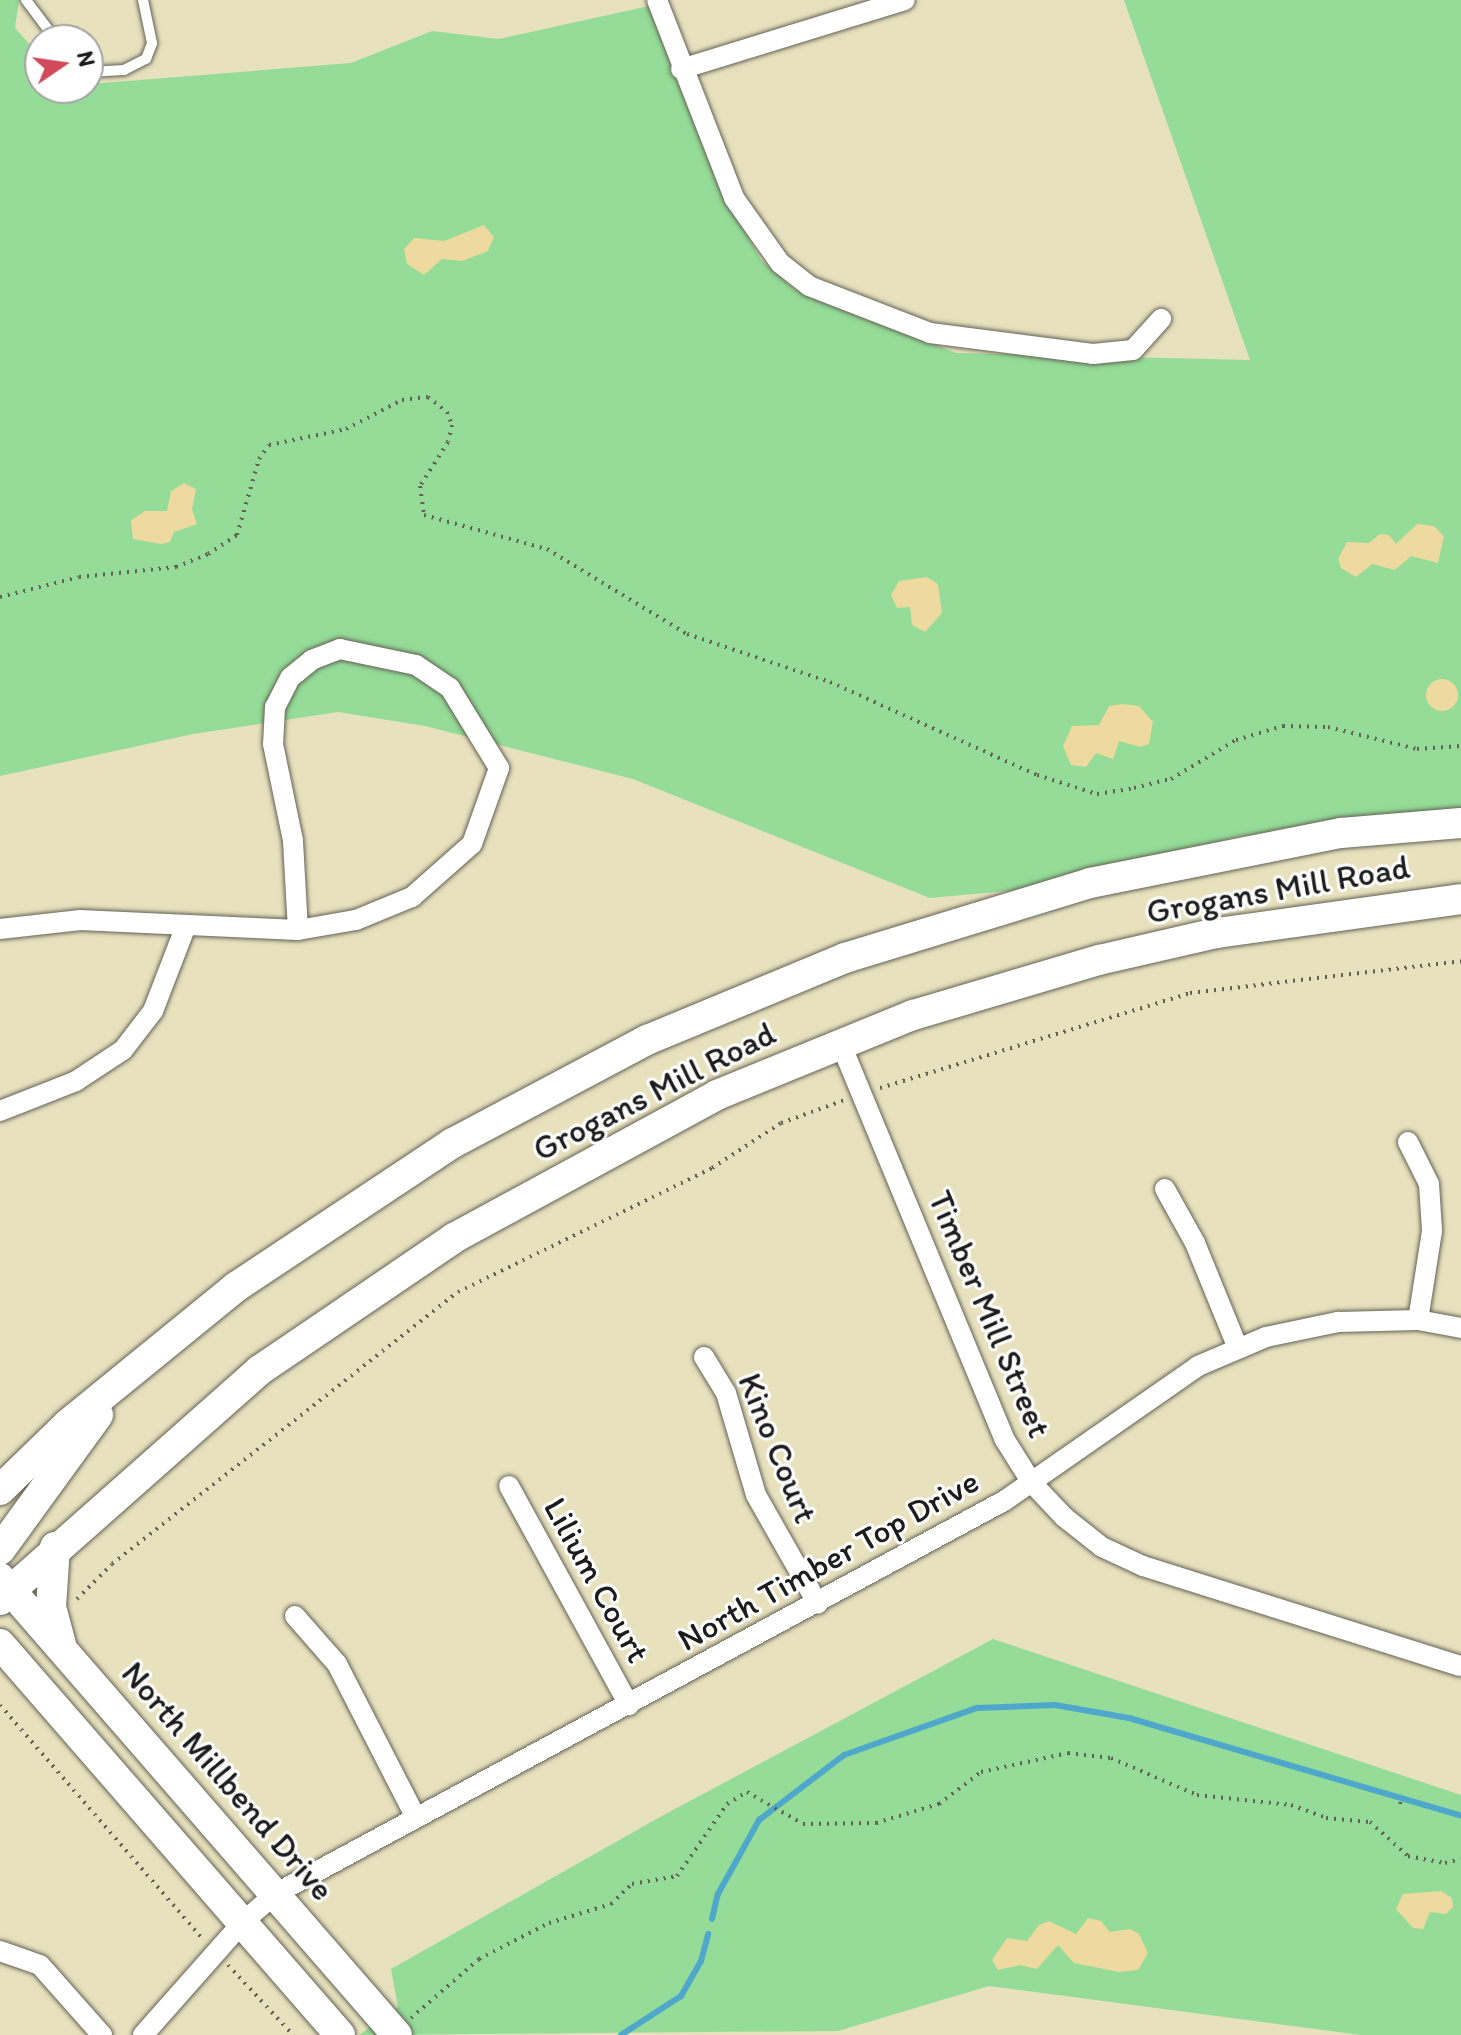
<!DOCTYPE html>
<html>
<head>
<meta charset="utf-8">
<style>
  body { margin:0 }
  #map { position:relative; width:1461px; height:2035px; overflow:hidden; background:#e7e1be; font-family:Itim,sans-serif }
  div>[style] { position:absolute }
  .green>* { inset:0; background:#94dc97 }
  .sand>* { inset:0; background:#eeda9e }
  .round { border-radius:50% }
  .stream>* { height:6px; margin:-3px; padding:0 3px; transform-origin:3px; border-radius:3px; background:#4fa8cc }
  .path>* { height:4px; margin-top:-2px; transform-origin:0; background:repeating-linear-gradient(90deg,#636155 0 2px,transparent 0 8px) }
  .roads { filter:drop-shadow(0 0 2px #636155) drop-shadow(0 0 2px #636155) }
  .lane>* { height:10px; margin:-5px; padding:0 5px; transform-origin:5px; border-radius:5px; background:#fff }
  .street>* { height:20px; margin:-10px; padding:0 10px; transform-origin:10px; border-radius:10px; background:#fff }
  .secondary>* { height:30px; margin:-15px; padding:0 15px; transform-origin:15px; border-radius:15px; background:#fff }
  span { translate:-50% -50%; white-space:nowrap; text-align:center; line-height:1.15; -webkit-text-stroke:6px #fff; paint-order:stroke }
  .street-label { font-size:34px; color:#1c1c1c }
  .north { position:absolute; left:24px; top:24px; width:80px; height:80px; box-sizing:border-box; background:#fff; border:2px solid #a4a4a4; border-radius:50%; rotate:77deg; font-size:22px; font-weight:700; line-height:32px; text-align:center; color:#1c1c1c }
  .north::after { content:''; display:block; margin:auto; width:28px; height:36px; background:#d1495b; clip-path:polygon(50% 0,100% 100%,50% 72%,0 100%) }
</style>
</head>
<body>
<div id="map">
  <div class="green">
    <div style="clip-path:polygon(0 0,19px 0,15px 28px,40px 56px,40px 88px,351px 63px,432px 31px,499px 39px,649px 6px,722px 191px,761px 260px,794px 289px,956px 353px,1250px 360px,1124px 0,1461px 0,1461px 810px,1240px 836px,1017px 890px,930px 898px,633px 779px,425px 726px,338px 712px,193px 734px,0 776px)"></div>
    <div style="clip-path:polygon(993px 1639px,1461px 1795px,1461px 2035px,1361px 2035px,989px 1986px,838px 2031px,359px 2035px,398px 2007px,391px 1969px,660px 1817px)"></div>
  </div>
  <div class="sand">
    <div style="clip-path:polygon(484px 225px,494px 237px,488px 251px,462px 261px,442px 259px,424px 275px,407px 264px,404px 249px,414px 238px,444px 241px)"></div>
    <div style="clip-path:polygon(184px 483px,196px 489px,192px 509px,197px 524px,174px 532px,170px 542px,161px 544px,133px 539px,131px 520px,145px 511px,167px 511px,171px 491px)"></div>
    <div style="clip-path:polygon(1417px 524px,1434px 526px,1444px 536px,1438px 563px,1411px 556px,1395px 570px,1372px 564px,1356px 577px,1341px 568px,1338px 559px,1347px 542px,1369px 543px,1380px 534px,1389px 535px,1396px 544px)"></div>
    <div style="clip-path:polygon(927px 577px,938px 584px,942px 613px,925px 632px,912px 625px,910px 607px,897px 608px,891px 595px,899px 581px)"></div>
    <div class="round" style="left:1426px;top:679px;width:32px;height:32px"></div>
    <div style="clip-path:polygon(1122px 704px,1139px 706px,1153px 722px,1149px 744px,1140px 747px,1119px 741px,1113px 759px,1096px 753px,1086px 767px,1071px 765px,1063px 746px,1072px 726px,1099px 725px,1109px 706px)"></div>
    <div style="clip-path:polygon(1441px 1891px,1452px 1898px,1453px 1907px,1446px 1914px,1430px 1912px,1423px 1929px,1413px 1928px,1396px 1909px,1403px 1894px)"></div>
    <div style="clip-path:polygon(1088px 1918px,1101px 1921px,1110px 1932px,1130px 1929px,1139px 1934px,1148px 1953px,1138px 1970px,1119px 1972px,1074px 1963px,1058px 1945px,1037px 1969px,1020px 1965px,998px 1970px,992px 1960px,1007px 1938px,1027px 1941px,1039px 1925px,1049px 1921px,1076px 1934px)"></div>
  </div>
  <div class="stream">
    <div style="left:712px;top:1919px;width:26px;rotate:-77deg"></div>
    <div style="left:718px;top:1894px;width:85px;rotate:-61deg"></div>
    <div style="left:759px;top:1820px;width:107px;rotate:-37.4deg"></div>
    <div style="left:844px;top:1755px;width:141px;rotate:-19.5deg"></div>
    <div style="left:977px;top:1708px;width:78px;rotate:-2.2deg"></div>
    <div style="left:1055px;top:1705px;width:75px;rotate:10deg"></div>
    <div style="left:1129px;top:1718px;width:346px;rotate:16.4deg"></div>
    <div style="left:621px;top:2035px;width:72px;rotate:-33deg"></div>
    <div style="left:681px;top:1996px;width:40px;rotate:-60.3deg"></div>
    <div style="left:701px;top:1961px;width:28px;rotate:-75deg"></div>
  </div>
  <div class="path">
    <div style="left:0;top:597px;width:81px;rotate:-14.2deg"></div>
    <div style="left:79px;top:577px;width:98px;rotate:-5.9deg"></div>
    <div style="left:176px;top:567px;width:35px;rotate:-22deg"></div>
    <div style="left:208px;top:554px;width:35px;rotate:-33deg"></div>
    <div style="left:237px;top:535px;width:79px;rotate:-73.9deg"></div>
    <div style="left:259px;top:459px;width:17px;rotate:-54deg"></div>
    <div style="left:269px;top:445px;width:79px;rotate:-11.7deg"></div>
    <div style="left:346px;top:429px;width:63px;rotate:-27.4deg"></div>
    <div style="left:402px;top:400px;width:26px;rotate:-7deg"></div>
    <div style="left:428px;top:397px;width:24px;rotate:38deg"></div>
    <div style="left:447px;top:412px;width:14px;rotate:69deg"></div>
    <div style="left:452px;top:425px;width:17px;rotate:103deg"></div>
    <div style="left:448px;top:442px;width:52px;rotate:122.5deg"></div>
    <div style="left:420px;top:486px;width:29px;rotate:82deg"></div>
    <div style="left:424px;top:515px;width:128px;rotate:15.5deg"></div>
    <div style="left:547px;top:549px;width:164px;rotate:31.3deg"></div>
    <div style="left:687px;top:634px;width:151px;rotate:18.6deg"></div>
    <div style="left:830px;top:682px;width:227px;rotate:24.2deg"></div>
    <div style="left:1037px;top:775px;width:63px;rotate:17.6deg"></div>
    <div style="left:1097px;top:794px;width:37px;rotate:-9deg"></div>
    <div style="left:1134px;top:788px;width:38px;rotate:-14deg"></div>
    <div style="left:1171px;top:779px;width:76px;rotate:-31deg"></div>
    <div style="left:1236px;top:740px;width:49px;rotate:-16.6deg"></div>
    <div style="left:1283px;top:726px;width:45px;rotate:1.3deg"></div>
    <div style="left:1328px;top:727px;width:92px;rotate:13.9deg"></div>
    <div style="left:1417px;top:749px;width:44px;rotate:-3.9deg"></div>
    <div style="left:880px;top:1088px;width:324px;rotate:-17deg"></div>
    <div style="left:1190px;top:993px;width:273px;rotate:-6.7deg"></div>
    <div style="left:77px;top:1599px;width:49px;rotate:-45deg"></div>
    <div style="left:112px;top:1564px;width:440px;rotate:-38.2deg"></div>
    <div style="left:458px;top:1292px;width:283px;rotate:-26deg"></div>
    <div style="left:712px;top:1168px;width:82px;rotate:-33.1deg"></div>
    <div style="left:781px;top:1123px;width:68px;rotate:-19.8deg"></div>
    <div style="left:0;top:1705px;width:310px;rotate:49.1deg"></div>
    <div style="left:1400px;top:1804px;width:8px;rotate:-76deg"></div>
    <div style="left:228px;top:1965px;width:96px;rotate:47.1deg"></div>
    <div style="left:411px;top:2018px;width:90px;rotate:-40.9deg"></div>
    <div style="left:479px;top:1959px;width:79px;rotate:-27.2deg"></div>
    <div style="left:549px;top:1923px;width:65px;rotate:-17deg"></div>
    <div style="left:611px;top:1904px;width:29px;rotate:-44deg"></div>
    <div style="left:632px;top:1884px;width:46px;rotate:-10.1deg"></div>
    <div style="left:677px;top:1876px;width:88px;rotate:-55.2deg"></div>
    <div style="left:727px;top:1804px;width:23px;rotate:-31deg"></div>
    <div style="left:747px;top:1792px;width:64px;rotate:29.7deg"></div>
    <div style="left:803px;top:1824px;width:73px;rotate:-0.8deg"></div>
    <div style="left:876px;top:1823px;width:66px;rotate:-16.8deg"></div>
    <div style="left:939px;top:1804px;width:53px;rotate:-37.3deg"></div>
    <div style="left:981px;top:1772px;width:89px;rotate:-12.3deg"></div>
    <div style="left:1068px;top:1753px;width:43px;rotate:6.6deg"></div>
    <div style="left:1111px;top:1758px;width:94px;rotate:23.3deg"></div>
    <div style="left:1197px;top:1795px;width:95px;rotate:6.1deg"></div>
    <div style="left:1291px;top:1805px;width:37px;rotate:20deg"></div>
    <div style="left:1326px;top:1818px;width:44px;rotate:5.2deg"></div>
    <div style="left:1370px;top:1822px;width:51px;rotate:41.8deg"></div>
    <div style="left:1408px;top:1856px;width:38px;rotate:11deg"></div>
    <div style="left:1445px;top:1863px;width:16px;rotate:-14deg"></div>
  </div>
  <div class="roads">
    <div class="lane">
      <div style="left:26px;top:0;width:50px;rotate:53.1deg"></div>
      <div style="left:88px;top:72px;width:36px;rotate:-3deg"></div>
      <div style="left:124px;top:70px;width:25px;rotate:-27deg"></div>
      <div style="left:146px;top:59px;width:17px;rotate:-69deg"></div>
      <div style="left:152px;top:43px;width:44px;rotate:-101.8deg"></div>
    </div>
    <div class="street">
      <div style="left:657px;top:0;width:212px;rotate:68.7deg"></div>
      <div style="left:734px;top:198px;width:80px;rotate:54.7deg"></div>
      <div style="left:780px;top:263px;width:37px;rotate:38deg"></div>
      <div style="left:809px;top:286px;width:130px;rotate:21.2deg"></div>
      <div style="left:930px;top:333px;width:164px;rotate:7.3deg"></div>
      <div style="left:1093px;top:354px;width:40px;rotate:-5.7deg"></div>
      <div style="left:1133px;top:350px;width:42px;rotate:-47.9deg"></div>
      <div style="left:681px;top:69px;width:234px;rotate:-17.1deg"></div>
      <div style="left:0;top:929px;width:81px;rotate:-6.4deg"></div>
      <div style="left:80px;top:920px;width:218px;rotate:2.6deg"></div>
      <div style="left:298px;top:930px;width:59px;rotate:-9.8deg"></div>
      <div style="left:356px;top:920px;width:61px;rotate:-22.3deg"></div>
      <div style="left:412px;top:897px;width:80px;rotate:-41.5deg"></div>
      <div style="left:472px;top:844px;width:81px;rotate:-70.4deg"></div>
      <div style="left:499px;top:768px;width:94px;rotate:-121.5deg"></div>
      <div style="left:450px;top:688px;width:41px;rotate:-145.9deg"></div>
      <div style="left:416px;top:665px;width:78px;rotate:-168.1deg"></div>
      <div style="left:340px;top:649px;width:30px;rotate:159deg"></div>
      <div style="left:312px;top:660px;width:28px;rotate:141deg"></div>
      <div style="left:290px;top:678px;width:33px;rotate:117deg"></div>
      <div style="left:275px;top:707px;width:37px;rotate:93deg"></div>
      <div style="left:273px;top:744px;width:99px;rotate:78.3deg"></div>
      <div style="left:293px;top:841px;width:89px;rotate:86.8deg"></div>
      <div style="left:840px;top:1042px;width:431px;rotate:67.5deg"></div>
      <div style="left:1005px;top:1440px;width:51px;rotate:57.9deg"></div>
      <div style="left:1032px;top:1483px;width:47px;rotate:46.7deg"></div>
      <div style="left:1064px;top:1517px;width:48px;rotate:38.3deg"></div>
      <div style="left:1102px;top:1547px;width:45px;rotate:24.9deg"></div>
      <div style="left:1143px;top:1566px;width:333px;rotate:17.5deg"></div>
      <div style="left:0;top:1111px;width:82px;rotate:-21.5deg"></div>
      <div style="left:76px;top:1081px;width:56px;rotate:-33.4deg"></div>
      <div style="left:123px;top:1050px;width:49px;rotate:-52.4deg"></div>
      <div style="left:153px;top:1011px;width:89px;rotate:-68.9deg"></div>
      <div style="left:1408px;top:1142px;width:47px;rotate:63.4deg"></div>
      <div style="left:1429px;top:1184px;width:47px;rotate:86.3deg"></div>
      <div style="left:1432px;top:1231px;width:90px;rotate:98.9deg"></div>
      <div style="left:1165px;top:1189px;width:62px;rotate:60.9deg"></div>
      <div style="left:1195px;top:1243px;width:111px;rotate:67.8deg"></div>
      <div style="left:704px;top:1357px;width:42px;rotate:58.6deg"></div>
      <div style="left:726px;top:1393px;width:106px;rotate:73.6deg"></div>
      <div style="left:756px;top:1495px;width:125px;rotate:60.4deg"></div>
      <div style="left:509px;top:1486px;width:250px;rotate:61.3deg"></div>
      <div style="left:295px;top:1616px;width:64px;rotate:48.8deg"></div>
      <div style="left:337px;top:1664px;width:171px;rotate:62.8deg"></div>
      <div style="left:0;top:1951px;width:42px;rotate:19.3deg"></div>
      <div style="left:40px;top:1965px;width:94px;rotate:48.5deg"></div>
      <div style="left:143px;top:2035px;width:149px;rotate:-48.5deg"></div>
      <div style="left:242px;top:1923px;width:44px;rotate:-41.3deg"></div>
      <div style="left:275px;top:1894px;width:828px;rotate:-28.33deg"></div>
      <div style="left:1004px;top:1501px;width:236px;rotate:-34.8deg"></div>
      <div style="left:1198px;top:1366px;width:74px;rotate:-23.1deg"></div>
      <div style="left:1266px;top:1337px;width:74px;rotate:-11.8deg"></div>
      <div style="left:1338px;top:1322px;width:80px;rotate:-1.4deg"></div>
      <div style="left:1418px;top:1320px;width:44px;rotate:10.5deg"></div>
    </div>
    <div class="secondary">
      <div style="left:0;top:1490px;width:95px;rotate:-44.1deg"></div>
      <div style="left:68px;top:1424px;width:217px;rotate:-39.2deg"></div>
      <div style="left:236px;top:1287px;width:260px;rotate:-33.6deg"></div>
      <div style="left:453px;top:1143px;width:220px;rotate:-28deg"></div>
      <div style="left:647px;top:1040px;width:214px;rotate:-22.5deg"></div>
      <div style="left:845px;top:958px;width:256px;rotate:-17deg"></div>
      <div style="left:1090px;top:883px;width:256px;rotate:-11.3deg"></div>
      <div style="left:1341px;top:833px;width:120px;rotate:-4.8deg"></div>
      <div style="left:55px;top:1547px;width:60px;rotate:93.8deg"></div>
      <div style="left:51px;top:1607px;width:38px;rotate:75deg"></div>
      <div style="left:0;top:1550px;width:167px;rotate:-54deg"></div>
      <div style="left:0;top:1578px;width:605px;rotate:49.02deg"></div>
      <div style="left:0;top:1600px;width:347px;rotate:-41.5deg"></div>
      <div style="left:260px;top:1370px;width:235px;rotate:-34.2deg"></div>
      <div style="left:454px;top:1238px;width:299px;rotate:-28.5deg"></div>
      <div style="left:717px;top:1095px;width:212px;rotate:-22.2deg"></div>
      <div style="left:913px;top:1015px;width:194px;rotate:-16.5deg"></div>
      <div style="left:1099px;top:960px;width:121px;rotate:-12.9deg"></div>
      <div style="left:1217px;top:933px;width:246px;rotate:-7.9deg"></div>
      <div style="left:0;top:1644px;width:518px;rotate:48.99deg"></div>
    </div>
  </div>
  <div class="street-label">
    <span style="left:1278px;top:889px;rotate:-10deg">Grogans Mill Road</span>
    <span style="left:654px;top:1091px;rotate:-27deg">Grogans Mill Road</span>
    <span style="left:990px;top:1314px;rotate:67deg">Timber Mill Street</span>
    <span style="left:778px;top:1448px;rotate:68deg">Kino Court</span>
    <span style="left:828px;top:1560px;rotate:-29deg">North Timber Top Drive</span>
    <span style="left:597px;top:1580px;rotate:61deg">Lilium Court</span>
    <span style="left:228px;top:1781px;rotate:49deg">North Millbend Drive</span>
  </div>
  <div class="north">N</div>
</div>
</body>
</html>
